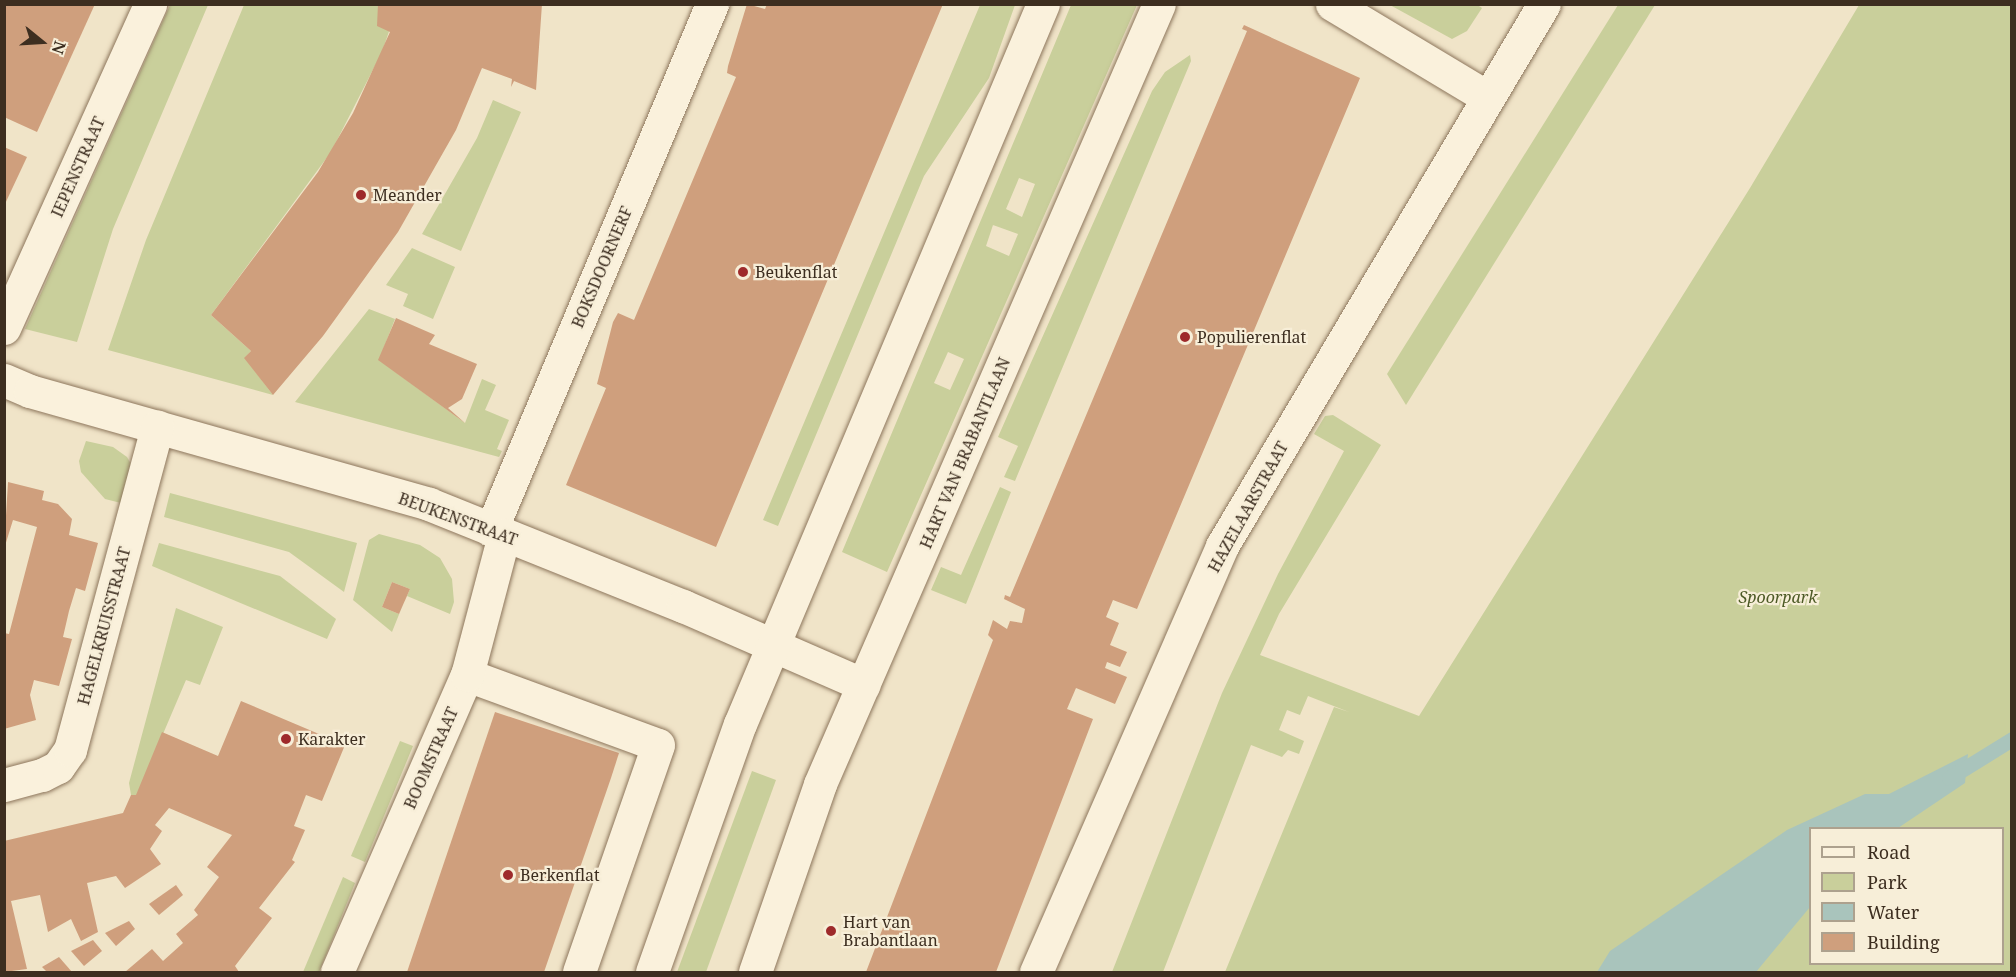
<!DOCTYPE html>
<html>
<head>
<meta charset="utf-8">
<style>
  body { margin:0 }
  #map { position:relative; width:2016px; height:977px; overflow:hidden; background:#f0e4c8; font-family:"Noto Serif",serif }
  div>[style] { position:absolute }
  .green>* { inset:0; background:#c9cf9b }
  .water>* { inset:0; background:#a9c4bc }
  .stream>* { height:15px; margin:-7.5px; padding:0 7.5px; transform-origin:7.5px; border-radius:7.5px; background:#a9c4bc }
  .building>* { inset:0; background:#cf9f7d }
  .roads { filter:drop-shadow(0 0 2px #8d765c) drop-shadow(0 0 2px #8d765c) }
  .street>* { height:33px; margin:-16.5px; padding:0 16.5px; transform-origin:16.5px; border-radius:16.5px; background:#faf1dc }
  .secondary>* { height:33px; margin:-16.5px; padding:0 16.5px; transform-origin:16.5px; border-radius:16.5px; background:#faf1dc }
  .dots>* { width:16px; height:16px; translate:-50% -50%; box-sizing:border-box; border:3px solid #f7eed8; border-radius:50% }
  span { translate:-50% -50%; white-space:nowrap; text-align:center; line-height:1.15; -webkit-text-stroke:4.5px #f7eed8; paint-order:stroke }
  .street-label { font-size:16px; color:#3d2e20 }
  .poi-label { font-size:16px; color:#3d2e20 }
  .left { translate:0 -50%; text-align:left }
  .park-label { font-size:16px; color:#4d5a26; font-style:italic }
  .frame { position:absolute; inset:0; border:6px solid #3d2e20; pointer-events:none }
  .legend { position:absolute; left:1809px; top:827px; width:195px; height:138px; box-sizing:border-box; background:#f7eed8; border:2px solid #ada18e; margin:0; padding:8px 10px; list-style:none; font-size:18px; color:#3d2e20 }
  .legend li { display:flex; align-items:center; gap:12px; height:30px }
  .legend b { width:30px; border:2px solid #ada18e }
  .north { position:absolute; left:12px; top:12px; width:60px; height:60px; -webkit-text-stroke:4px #f7eed8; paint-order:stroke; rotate:108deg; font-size:16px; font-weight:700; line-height:24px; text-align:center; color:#3d2e20 }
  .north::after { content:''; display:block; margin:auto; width:21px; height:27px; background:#3d2e20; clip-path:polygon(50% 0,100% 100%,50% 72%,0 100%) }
</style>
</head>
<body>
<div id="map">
  <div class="green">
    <div style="clip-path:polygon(1476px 4px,1482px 8px,1467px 31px,1452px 39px,1390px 5px)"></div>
    <div style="clip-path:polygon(170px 5px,208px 5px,113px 229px,77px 342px,25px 329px)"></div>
    <div style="clip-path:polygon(244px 5px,398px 5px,382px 52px,331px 152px,211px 315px,251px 351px,245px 358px,273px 395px,108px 350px,146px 240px)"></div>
    <div style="clip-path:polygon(980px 5px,1015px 5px,989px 78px,924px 176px,778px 526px,763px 520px)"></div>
    <div style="clip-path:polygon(evenodd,1071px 5px,1137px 5px,887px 572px,842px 552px,1071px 5px,1019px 178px,1035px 184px,1022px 217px,1006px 209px,1019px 178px,1071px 5px,993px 225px,1018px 234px,1009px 256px,986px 246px,993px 225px,1071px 5px,948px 352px,964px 359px,950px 390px,934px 383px,948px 352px)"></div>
    <div style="clip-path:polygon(1618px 5px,1655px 5px,1406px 405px,1387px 374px)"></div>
    <div style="clip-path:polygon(evenodd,1859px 5px,2011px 5px,2011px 972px,1225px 972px,1334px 707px,1349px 712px,1308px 696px,1300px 715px,1287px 710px,1279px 730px,1304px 741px,1299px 754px,1288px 750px,1282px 757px,1251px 745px,1163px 972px,1112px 972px,1222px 693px,1278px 574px,1344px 451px,1314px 434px,1325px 416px,1333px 415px,1381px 445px,1279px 614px,1260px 655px,1419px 716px,1750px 188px,1859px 5px,1810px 828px,2002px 828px,2002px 964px,1810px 964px,1810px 828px)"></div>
    <div style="clip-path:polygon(1190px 55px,1191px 61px,1015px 481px,1004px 477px,1018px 446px,998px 437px,1009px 412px,1152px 91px,1165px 72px)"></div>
    <div style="clip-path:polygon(493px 100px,521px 112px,461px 251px,422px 234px,477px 138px)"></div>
    <div style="clip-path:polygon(412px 248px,455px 267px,433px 319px,403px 306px,408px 294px,386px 285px)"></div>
    <div style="clip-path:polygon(369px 309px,395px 319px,379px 360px,465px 423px,482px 379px,496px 385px,485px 410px,509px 420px,497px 449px,502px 451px,499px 457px,295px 402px)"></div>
    <div style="clip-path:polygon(86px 441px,113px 447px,127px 457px,131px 464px,121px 503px,105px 499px,81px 472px,79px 461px)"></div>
    <div style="clip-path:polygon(1000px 487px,1011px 492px,966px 604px,931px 590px,941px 567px,961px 575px)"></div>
    <div style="clip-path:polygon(170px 493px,357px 543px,344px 592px,289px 552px,164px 517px)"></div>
    <div style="clip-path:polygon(379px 534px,420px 545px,440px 558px,452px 579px,454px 602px,450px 614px,407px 596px,410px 589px,392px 582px,382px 607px,399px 614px,402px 607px,392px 632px,353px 600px,369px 540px)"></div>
    <div style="clip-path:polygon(159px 543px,280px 576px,336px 619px,327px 639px,152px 566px)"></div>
    <div style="clip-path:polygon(176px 608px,223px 627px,200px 685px,186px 680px,137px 795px,131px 795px,129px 783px)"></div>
    <div style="clip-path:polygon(400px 741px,413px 746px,365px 862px,351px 856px)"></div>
    <div style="clip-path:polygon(752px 771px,776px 780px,706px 972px,677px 972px)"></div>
    <div style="clip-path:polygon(343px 877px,355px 883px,333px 938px,319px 972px,303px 972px)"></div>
  </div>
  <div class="water">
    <div style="clip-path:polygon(1968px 754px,1965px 783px,1898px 828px,1810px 828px,1810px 907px,1756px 972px,1597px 972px,1610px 951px,1787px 830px,1865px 794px,1889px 794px)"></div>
  </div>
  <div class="stream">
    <div style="left:1949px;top:778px;width:74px;rotate:-31.8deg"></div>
  </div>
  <div class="building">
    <div style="clip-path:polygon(4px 4px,95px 4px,37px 132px,4px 117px)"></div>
    <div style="clip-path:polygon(378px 4px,542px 4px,536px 90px,514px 81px,511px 87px,512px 79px,482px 68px,456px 130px,398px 232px,323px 336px,273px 395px,244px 358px,251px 351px,211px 315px,318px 172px,353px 113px,390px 32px,377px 26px)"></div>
    <div style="clip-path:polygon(747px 4px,765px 9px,767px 4px,943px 4px,716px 547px,566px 485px,606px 388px,597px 384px,613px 322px,618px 313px,634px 320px,736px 77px,727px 73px,728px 66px)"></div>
    <div style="clip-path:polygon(1244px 25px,1360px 78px,1137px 609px,1113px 600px,1106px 617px,1119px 623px,1110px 645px,1127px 652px,1120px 667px,1107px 662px,1105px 668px,1127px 677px,1115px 704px,1076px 688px,1067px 709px,1093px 719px,996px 972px,866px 972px,993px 640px,988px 635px,993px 620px,1007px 629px,1010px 621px,1022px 623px,1025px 609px,1004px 599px,1005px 595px,1010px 597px,1247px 31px,1242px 29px)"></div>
    <div style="clip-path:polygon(4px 147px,27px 157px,4px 206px)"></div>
    <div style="clip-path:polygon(396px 318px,435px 335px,429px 344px,477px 364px,462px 399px,448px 408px,465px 423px,378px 360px)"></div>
    <div style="clip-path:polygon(8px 482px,44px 491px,42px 500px,58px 504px,72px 519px,69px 535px,98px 543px,85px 591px,76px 588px,69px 611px,63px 637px,72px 639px,59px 686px,34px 680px,30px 695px,36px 720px,4px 729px,4px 633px,9px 634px,37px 527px,13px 520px,4px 549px)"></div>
    <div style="clip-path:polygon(392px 582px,410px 589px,399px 614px,382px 607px)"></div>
    <div style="clip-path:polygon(241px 701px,345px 745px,322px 801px,306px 795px,294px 826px,305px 830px,292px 860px,295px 862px,259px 908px,272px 918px,235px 966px,239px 972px,125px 972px,152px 949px,163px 961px,183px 943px,176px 934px,198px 915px,194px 910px,219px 877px,207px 867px,232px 835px,169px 808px,155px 825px,162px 831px,150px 849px,161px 864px,125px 888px,116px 876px,87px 883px,98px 932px,81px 941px,71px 919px,48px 932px,40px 895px,11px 901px,27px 969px,4px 972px,4px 841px,123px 813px,131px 795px,136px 795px,162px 732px,218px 756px)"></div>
    <div style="clip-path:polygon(495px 712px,619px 753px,611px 778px,544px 972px,407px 972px)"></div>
    <div style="clip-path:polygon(176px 885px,183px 895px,159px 915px,149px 904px)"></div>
    <div style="clip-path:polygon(129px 921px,135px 929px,116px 946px,105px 933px)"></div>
    <div style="clip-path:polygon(93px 940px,102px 951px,84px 966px,71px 951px)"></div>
    <div style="clip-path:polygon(59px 957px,72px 972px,47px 972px,42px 967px)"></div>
  </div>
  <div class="roads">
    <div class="street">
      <div style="left:1332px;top:4px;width:181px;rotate:31deg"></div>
      <div style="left:4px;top:328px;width:355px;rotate:-65.7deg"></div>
      <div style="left:4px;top:380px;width:28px;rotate:23deg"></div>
      <div style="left:30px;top:391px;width:415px;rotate:15.8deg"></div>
      <div style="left:429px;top:504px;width:274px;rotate:21.9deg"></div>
      <div style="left:683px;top:606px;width:197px;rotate:23.6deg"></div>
      <div style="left:491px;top:530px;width:571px;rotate:-67.21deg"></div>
      <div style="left:467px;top:675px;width:203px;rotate:20.1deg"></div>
      <div style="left:658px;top:745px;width:240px;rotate:109.2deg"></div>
      <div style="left:4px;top:785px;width:39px;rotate:-15deg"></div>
      <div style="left:42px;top:775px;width:18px;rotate:-27deg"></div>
      <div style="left:58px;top:767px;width:21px;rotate:-55deg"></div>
      <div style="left:70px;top:750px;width:335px;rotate:-74.9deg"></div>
      <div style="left:337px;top:972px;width:324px;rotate:-66.4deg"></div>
      <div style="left:467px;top:675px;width:145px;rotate:-75.2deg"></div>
      <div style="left:1036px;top:972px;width:465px;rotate:-66.4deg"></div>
      <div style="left:1222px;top:546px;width:630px;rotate:-59.29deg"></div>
    </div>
    <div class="secondary">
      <div style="left:652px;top:972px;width:263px;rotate:-70.5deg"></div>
      <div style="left:740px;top:724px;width:781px;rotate:-67.18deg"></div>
      <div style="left:755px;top:972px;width:199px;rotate:-70.9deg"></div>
      <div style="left:820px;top:784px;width:850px;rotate:-66.51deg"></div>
    </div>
  </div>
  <div class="dots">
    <div style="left:361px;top:195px;background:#9e2a2b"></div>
    <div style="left:743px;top:272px;background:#9e2a2b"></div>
    <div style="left:1185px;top:337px;background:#9e2a2b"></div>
    <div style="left:286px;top:739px;background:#9e2a2b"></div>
    <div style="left:508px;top:875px;background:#9e2a2b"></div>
    <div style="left:831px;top:931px;background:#9e2a2b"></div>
  </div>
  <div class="street-label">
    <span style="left:78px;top:167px;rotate:-66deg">IEPENSTRAAT</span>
    <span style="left:602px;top:267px;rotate:-67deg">BOKSDOORNERF</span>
    <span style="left:965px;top:453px;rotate:-67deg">HART VAN BRABANTLAAN</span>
    <span style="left:1248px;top:507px;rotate:-61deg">HAZELAARSTRAAT</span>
    <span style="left:458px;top:519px;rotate:20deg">BEUKENSTRAAT</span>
    <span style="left:104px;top:626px;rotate:-75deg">HAGELKRUISSTRAAT</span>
    <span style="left:431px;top:758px;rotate:-66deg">BOOMSTRAAT</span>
  </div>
  <div class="poi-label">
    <span class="left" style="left:373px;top:195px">Meander</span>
    <span class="left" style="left:755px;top:272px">Beukenflat</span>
    <span class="left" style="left:1197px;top:337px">Populierenflat</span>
    <span class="left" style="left:298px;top:739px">Karakter</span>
    <span class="left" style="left:520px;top:875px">Berkenflat</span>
    <span class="left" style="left:843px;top:931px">Hart van<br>Brabantlaan</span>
  </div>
  <div class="park-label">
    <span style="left:1778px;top:597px">Spoorpark</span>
  </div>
  <div class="frame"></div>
  <ul class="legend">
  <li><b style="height:8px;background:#faf1dc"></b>Road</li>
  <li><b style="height:16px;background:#c9cf9b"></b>Park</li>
  <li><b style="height:16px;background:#a9c4bc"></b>Water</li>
  <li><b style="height:16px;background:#cf9f7d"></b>Building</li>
  </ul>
  <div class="north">N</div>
</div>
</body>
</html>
